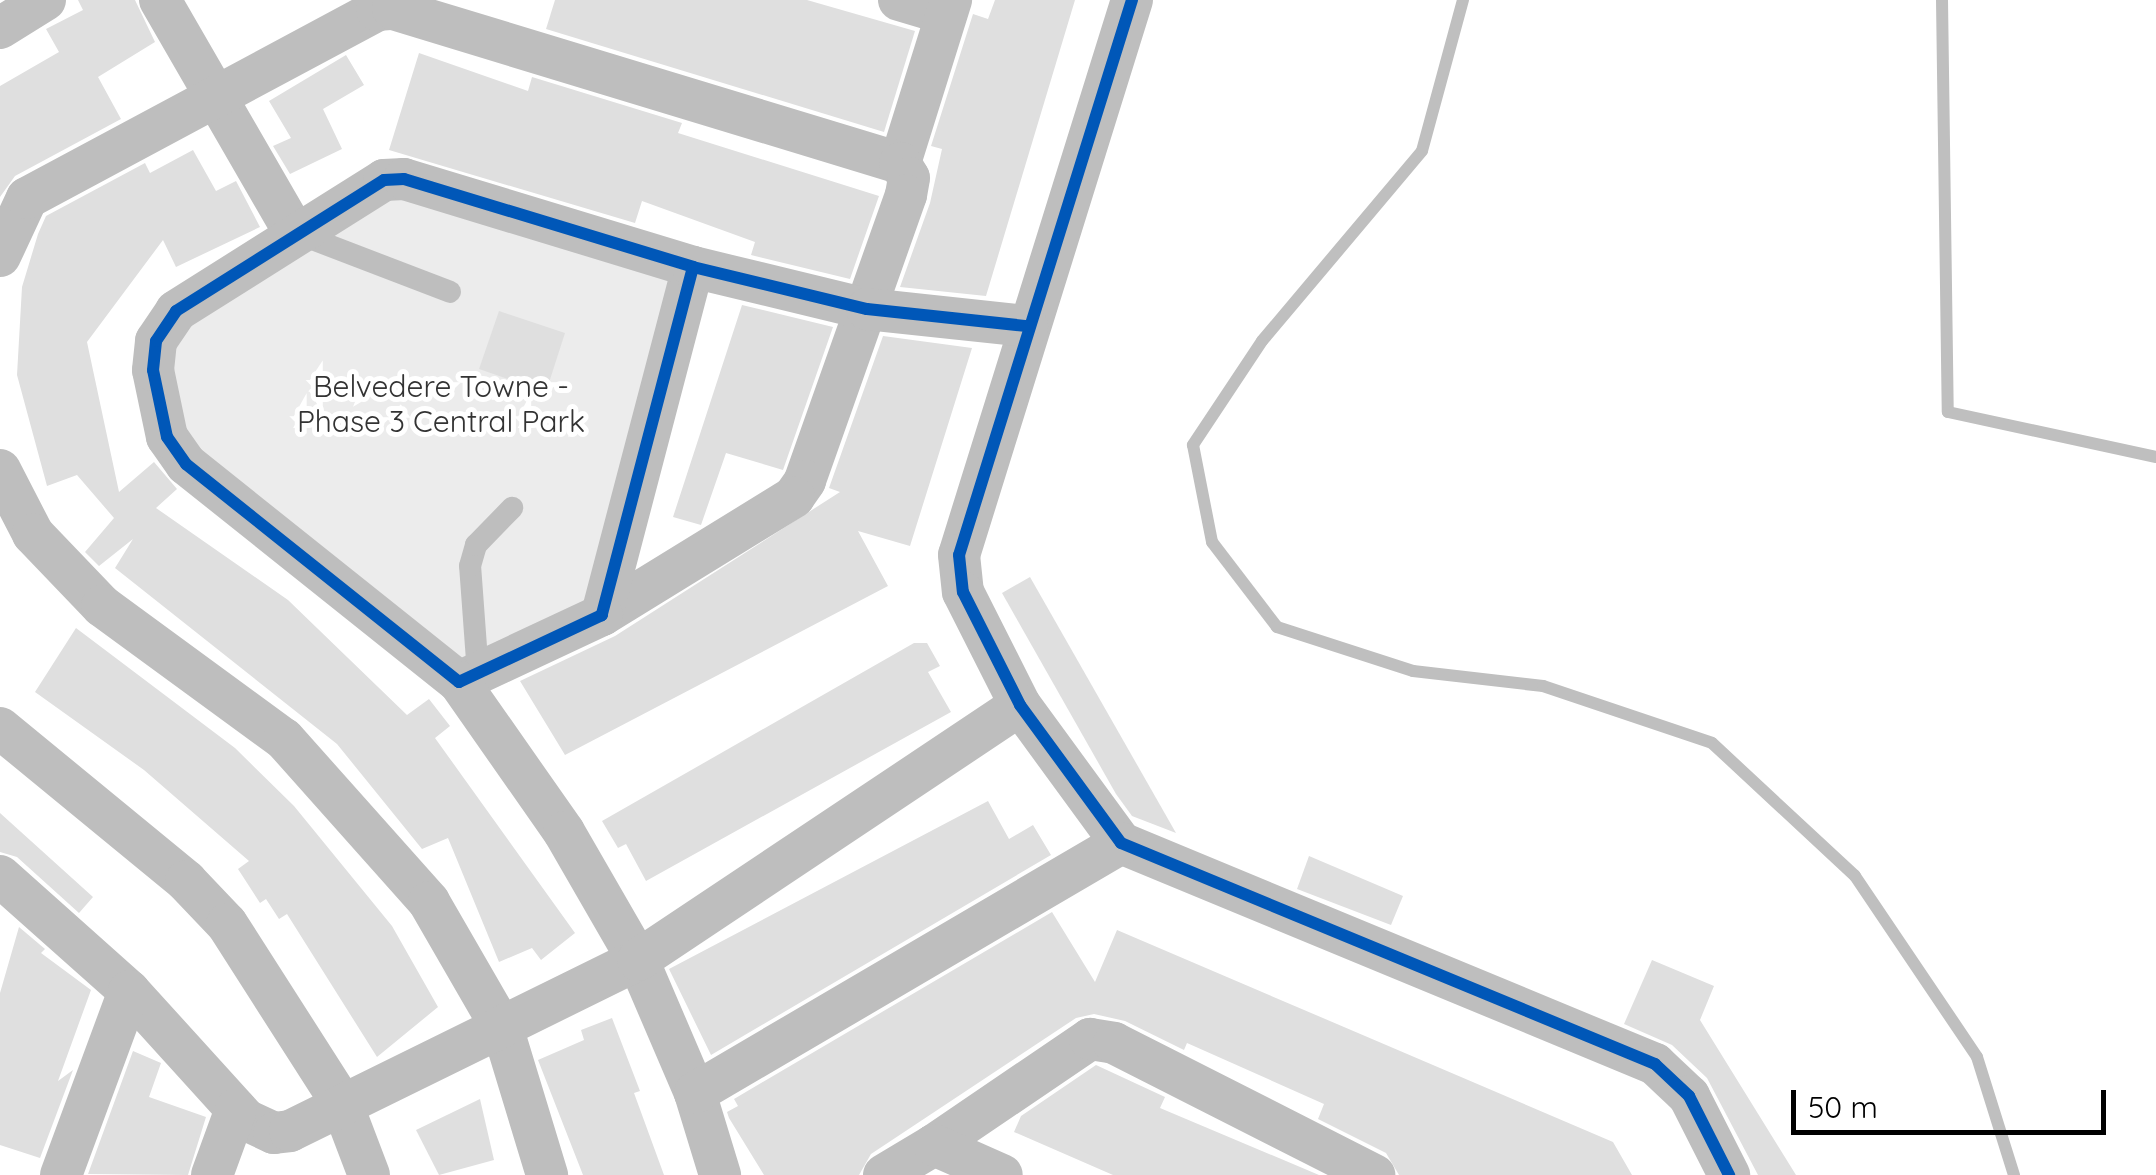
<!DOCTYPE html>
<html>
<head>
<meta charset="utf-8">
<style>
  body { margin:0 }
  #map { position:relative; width:2156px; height:1175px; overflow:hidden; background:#fff; font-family:Quicksand,sans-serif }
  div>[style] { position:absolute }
  .green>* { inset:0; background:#ececec }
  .stream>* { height:12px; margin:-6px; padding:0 6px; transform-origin:6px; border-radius:6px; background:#bfbfbf }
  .building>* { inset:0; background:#dfdfdf }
  .service>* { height:22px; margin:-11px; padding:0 11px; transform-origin:11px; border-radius:11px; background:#bebebe }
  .minor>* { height:42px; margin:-21px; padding:0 21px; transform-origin:21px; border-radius:21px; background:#bebebe }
  .cycleway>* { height:12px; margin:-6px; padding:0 6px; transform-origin:6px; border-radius:6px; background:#0057b8 }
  span { translate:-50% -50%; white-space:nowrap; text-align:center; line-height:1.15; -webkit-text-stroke:10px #fff; paint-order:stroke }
  .park-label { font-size:30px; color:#333 }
  .scale { position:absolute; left:1791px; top:1090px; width:315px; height:45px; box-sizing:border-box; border:5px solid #000; border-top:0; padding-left:12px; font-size:30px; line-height:35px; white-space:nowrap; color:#000; -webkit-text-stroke:8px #fff; paint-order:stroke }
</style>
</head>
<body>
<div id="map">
  <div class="green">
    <div style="clip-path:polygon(384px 180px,684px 265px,602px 615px,459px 682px,186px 464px,156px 341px)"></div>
  </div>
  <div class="stream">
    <div style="left:1463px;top:0;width:156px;rotate:105.2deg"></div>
    <div style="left:1422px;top:151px;width:248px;rotate:130.1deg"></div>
    <div style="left:1262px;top:341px;width:125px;rotate:123.6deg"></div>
    <div style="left:1193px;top:445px;width:99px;rotate:78.9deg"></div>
    <div style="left:1212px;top:542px;width:107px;rotate:52.6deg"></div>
    <div style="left:1277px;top:627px;width:143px;rotate:17.9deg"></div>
    <div style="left:1413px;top:671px;width:131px;rotate:6.6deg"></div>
    <div style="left:1543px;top:686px;width:178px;rotate:18.6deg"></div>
    <div style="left:1712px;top:743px;width:195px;rotate:42.9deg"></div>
    <div style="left:1855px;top:876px;width:218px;rotate:56deg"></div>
    <div style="left:1977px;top:1057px;width:124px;rotate:72.6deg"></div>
    <div style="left:1942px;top:0;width:412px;rotate:89.2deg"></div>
    <div style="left:1948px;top:412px;width:213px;rotate:12.2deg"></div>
  </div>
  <div class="building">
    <div style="clip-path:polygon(78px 0,135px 0,155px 42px,98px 77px,121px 119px,15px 176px,0 197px,0 86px,59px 52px,46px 29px,83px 10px)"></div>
    <div style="clip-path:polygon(555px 0,807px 0,915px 31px,884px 132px,546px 29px)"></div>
    <div style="clip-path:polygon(995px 0,1075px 0,986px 296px,900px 287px,930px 203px,942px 149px,931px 146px,973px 14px,988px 19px)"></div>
    <div style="clip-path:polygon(419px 53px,528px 91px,532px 77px,682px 123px,678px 133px,879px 196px,850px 279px,751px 255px,755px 242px,642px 201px,635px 223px,389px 150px)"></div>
    <div style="clip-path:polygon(346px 55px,364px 85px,323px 109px,342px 149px,290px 174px,273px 146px,291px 138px,269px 101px)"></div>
    <div style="clip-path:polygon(193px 150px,216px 191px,236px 181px,260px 227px,176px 267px,163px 240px,87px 342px,119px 492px,154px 462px,177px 489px,156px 508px,288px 600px,407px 715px,429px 699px,450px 726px,435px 738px,575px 933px,541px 960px,532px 948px,499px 962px,448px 838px,422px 849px,337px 744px,115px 568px,133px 539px,99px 566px,85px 552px,114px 518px,77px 475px,47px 486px,17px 375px,22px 287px,38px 234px,46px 216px,145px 163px,150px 173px)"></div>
    <div style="clip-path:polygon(742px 305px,833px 327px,783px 470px,726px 453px,701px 525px,673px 517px)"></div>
    <div style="clip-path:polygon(499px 311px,565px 333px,546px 392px,479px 369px)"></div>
    <div style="clip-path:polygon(883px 336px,972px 348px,910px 546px,858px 531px,888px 586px,565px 755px,520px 681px,615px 636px,840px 492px,829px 488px)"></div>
    <div style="clip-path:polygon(1030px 577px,1176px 833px,1132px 816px,1116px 794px,1002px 593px)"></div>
    <div style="clip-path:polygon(76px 628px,235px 748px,294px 806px,392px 926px,438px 1007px,377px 1057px,287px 914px,279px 919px,266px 899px,260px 903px,238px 869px,249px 861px,144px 770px,35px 692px)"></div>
    <div style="clip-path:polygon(914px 643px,927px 643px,940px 666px,928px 672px,951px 712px,646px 881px,626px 844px,618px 848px,602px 821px)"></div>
    <div style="clip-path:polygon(988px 801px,1009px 839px,1033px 825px,1051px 855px,711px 1055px,669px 969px)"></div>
    <div style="clip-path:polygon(0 813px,93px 897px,79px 913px,17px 857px,0 852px)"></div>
    <div style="clip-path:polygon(1309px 856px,1403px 896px,1391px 925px,1297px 889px)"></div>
    <div style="clip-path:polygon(1052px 912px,1095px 982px,1117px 930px,1613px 1142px,1632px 1175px,1399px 1175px,1386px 1153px,1318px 1119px,1324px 1104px,1187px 1043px,1184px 1050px,1125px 1021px,1094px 1014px,1076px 1018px,871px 1154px,859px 1175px,764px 1175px,729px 1118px,727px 1112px,738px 1106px,734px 1099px)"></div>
    <div style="clip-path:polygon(19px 927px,45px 949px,41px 953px,91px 990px,58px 1081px,73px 1070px,40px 1158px,0 1145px,0 993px)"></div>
    <div style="clip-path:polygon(1652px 960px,1714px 986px,1700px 1020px,1796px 1175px,1758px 1175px,1707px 1078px,1672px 1045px,1624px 1024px)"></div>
    <div style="clip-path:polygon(612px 1018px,640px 1091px,634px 1093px,664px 1175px,583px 1175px,538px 1060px,584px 1040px,581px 1030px)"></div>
    <div style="clip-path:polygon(133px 1051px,161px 1063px,149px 1097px,206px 1117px,188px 1175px,88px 1174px)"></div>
    <div style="clip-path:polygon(1096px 1065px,1165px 1097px,1160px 1108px,1319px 1175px,1113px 1175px,1014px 1132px,1021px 1116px)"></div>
    <div style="clip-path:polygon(480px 1099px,494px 1160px,439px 1175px,416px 1130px)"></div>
  </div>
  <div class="service">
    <div style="left:294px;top:232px;width:167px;rotate:21deg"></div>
    <div style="left:478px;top:674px;width:108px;rotate:-94.2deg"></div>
    <div style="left:470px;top:566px;width:22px;rotate:-74deg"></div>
    <div style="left:476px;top:545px;width:52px;rotate:-45.8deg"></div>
  </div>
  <div class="minor">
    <div style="left:160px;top:0;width:268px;rotate:60deg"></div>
    <div style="left:899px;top:0;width:49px;rotate:16.6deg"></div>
    <div style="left:1132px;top:0;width:581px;rotate:107.31deg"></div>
    <div style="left:959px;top:555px;width:37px;rotate:84deg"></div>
    <div style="left:963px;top:592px;width:127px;rotate:63.2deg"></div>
    <div style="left:1020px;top:705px;width:171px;rotate:53.8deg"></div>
    <div style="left:1121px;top:843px;width:578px;rotate:22.48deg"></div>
    <div style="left:1655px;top:1064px;width:47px;rotate:43.3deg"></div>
    <div style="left:1689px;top:1096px;width:89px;rotate:63.1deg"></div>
    <div style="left:0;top:28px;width:53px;rotate:-31.9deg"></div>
    <div style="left:900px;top:163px;width:171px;rotate:-72.6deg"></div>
    <div style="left:0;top:256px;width:64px;rotate:-65deg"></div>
    <div style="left:27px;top:198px;width:397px;rotate:-28.2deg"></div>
    <div style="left:377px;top:10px;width:16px;rotate:-4deg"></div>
    <div style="left:393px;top:9px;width:530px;rotate:16.9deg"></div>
    <div style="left:900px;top:163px;width:17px;rotate:59deg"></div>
    <div style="left:909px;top:178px;width:17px;rotate:100deg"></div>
    <div style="left:906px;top:195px;width:303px;rotate:109.5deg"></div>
    <div style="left:805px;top:481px;width:19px;rotate:125deg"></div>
    <div style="left:794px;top:497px;width:225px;rotate:148.4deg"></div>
    <div style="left:693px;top:267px;width:360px;rotate:104.7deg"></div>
    <div style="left:602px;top:615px;width:158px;rotate:154.9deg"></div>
    <div style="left:459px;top:682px;width:349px;rotate:-141.4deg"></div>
    <div style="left:186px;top:464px;width:33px;rotate:-125deg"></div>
    <div style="left:167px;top:437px;width:68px;rotate:-101.8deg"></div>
    <div style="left:153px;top:370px;width:29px;rotate:-84deg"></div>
    <div style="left:156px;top:341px;width:36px;rotate:-56deg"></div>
    <div style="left:176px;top:311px;width:246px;rotate:-32.2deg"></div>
    <div style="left:384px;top:180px;width:20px;rotate:-3deg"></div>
    <div style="left:404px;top:179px;width:302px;rotate:16.9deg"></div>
    <div style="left:693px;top:267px;width:179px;rotate:13.6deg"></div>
    <div style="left:867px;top:309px;width:161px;rotate:6.1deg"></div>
    <div style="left:0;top:470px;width:72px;rotate:62.7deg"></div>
    <div style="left:33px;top:534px;width:100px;rotate:46.2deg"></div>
    <div style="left:102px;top:606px;width:225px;rotate:36.2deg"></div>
    <div style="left:284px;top:739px;width:218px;rotate:48.3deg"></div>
    <div style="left:429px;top:902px;width:148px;rotate:60deg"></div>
    <div style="left:503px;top:1030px;width:152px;rotate:73.1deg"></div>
    <div style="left:459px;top:682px;width:183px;rotate:55deg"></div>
    <div style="left:564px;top:832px;width:148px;rotate:60deg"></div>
    <div style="left:638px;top:960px;width:145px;rotate:66.8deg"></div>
    <div style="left:695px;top:1093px;width:86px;rotate:73deg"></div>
    <div style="left:0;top:728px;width:241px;rotate:39.4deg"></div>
    <div style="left:186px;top:881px;width:59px;rotate:46.4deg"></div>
    <div style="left:227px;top:924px;width:214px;rotate:57.4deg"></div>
    <div style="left:342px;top:1104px;width:76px;rotate:69.2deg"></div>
    <div style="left:0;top:876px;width:173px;rotate:41.7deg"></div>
    <div style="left:129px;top:991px;width:174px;rotate:47.8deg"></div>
    <div style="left:246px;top:1120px;width:31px;rotate:25deg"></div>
    <div style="left:274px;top:1133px;width:16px;rotate:-7deg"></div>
    <div style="left:290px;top:1131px;width:388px;rotate:-26.2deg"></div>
    <div style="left:638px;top:960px;width:459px;rotate:-33.7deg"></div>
    <div style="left:695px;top:1093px;width:494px;rotate:-30.4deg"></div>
    <div style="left:934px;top:1145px;width:189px;rotate:-34.2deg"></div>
    <div style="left:1090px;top:1039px;width:24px;rotate:9deg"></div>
    <div style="left:1114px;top:1043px;width:292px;rotate:26.9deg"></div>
    <div style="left:61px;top:1175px;width:196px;rotate:-69.7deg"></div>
    <div style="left:212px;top:1175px;width:70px;rotate:-70deg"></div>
    <div style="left:884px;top:1175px;width:58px;rotate:-31deg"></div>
    <div style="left:934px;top:1145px;width:74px;rotate:23.8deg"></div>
  </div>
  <div class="cycleway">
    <div style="left:1132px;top:0;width:581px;rotate:107.31deg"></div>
    <div style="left:959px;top:555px;width:37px;rotate:84deg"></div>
    <div style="left:963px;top:592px;width:127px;rotate:63.2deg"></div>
    <div style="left:1020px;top:705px;width:171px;rotate:53.8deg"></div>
    <div style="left:1121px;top:843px;width:578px;rotate:22.48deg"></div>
    <div style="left:1655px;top:1064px;width:47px;rotate:43.3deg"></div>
    <div style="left:1689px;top:1096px;width:89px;rotate:63.1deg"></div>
    <div style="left:693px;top:267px;width:360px;rotate:104.7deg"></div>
    <div style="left:602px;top:615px;width:158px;rotate:154.9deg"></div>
    <div style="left:459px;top:682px;width:349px;rotate:-141.4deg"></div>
    <div style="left:186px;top:464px;width:33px;rotate:-125deg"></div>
    <div style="left:167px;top:437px;width:68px;rotate:-101.8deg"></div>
    <div style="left:153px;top:370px;width:29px;rotate:-84deg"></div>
    <div style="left:156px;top:341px;width:36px;rotate:-56deg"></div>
    <div style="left:176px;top:311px;width:246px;rotate:-32.2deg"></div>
    <div style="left:384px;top:180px;width:20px;rotate:-3deg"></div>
    <div style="left:404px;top:179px;width:302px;rotate:16.9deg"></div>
    <div style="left:693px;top:267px;width:179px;rotate:13.6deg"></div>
    <div style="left:867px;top:309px;width:161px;rotate:6.1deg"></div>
  </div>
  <div class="park-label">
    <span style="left:441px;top:403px">Belvedere Towne -<br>Phase 3 Central Park</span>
  </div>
  <div class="scale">50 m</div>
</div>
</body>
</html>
